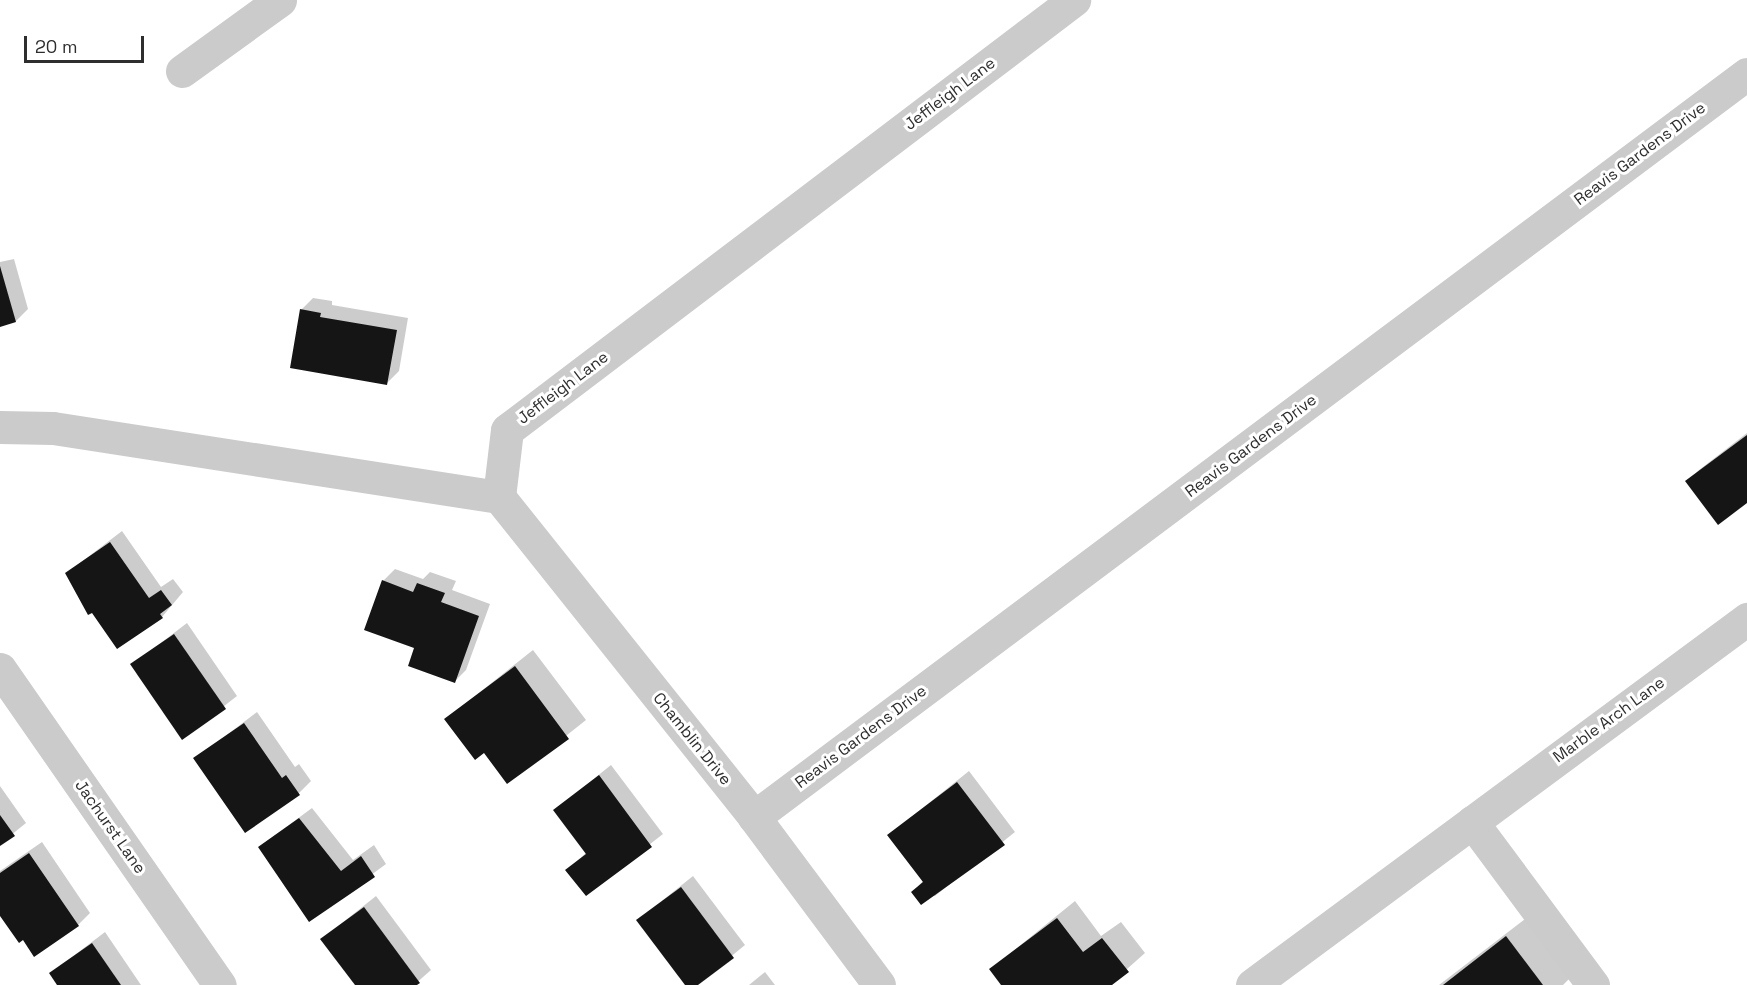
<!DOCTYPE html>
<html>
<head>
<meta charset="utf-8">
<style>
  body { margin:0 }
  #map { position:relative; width:1747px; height:985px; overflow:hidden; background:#fff; font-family:"Space Grotesk",sans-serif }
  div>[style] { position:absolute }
  .shadow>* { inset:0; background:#0003 }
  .building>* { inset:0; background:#151515 }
  .minor>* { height:33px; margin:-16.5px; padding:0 16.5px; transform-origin:16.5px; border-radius:16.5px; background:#cbcbcb }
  span { translate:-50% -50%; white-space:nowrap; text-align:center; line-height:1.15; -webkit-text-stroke:6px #fff; paint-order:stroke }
  .street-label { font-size:16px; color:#2e2e2e }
  .scale { position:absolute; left:24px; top:36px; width:120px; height:27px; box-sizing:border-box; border:3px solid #2e2e2e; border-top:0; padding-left:8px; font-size:18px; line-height:21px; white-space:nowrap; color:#2e2e2e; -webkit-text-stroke:4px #fff; paint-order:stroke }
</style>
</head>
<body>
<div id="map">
  <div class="shadow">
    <div style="clip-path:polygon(14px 259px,28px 309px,16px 321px,0 325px,0 262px)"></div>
    <div style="clip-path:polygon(313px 298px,332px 301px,332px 305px,408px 318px,399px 371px,387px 383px,301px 310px)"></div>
    <div style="clip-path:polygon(1747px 433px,1747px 501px,1687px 482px,1699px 470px)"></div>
    <div style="clip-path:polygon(122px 531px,161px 587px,173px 579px,183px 592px,162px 617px,67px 573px)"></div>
    <div style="clip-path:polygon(395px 569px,423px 579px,430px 572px,456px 581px,452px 590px,490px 604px,466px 670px,454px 682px,416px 647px,383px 581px)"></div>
    <div style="clip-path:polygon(187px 623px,237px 696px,183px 738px,132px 665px)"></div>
    <div style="clip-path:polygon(533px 650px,586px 720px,508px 782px,484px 751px,446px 719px)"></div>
    <div style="clip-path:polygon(257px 712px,295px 767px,299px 764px,311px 781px,299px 793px,195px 759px)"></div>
    <div style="clip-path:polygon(611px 765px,663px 834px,586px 894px,567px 870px,587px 852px,555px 810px)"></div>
    <div style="clip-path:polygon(969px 771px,1015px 832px,935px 896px,913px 892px,923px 881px,889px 835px)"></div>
    <div style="clip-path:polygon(0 786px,26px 823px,0 844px)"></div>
    <div style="clip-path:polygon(312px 808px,353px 860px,374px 845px,386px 864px,310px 920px,259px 847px)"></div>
    <div style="clip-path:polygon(42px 842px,90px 913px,78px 925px,24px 938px,0 913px,0 871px)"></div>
    <div style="clip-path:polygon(693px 876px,745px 945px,696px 985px,687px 985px,638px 920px)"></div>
    <div style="clip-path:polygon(376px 896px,431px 970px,414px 985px,356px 985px,322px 939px)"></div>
    <div style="clip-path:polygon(1075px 901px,1101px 936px,1121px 922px,1145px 953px,1109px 985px,1003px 985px,991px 969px)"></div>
    <div style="clip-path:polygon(1529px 916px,1574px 974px,1563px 985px,1439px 985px)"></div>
    <div style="clip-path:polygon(105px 932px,141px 985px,58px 985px,51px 973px)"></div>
    <div style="clip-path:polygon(765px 972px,775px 985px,749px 985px)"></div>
  </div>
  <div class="building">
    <div style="clip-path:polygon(0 266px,16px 322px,0 327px)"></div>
    <div style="clip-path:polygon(300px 309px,321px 313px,320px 317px,397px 330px,387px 385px,290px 368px)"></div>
    <div style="clip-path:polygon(1747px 435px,1747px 503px,1718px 525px,1685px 481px)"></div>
    <div style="clip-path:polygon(110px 542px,149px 598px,161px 590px,172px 605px,160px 614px,163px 618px,117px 649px,92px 613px,88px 615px,65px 573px)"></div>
    <div style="clip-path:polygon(382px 580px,413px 592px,417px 583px,445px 593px,441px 602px,479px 616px,455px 683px,408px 666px,414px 648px,364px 630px)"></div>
    <div style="clip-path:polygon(174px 634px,226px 709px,182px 740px,130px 664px)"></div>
    <div style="clip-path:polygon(515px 666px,569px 739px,507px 784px,484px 753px,475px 760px,444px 719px)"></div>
    <div style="clip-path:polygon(244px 723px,282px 778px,286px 775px,300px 795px,245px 833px,193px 758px)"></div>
    <div style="clip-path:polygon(599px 775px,652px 847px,586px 896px,565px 870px,586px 854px,553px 810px)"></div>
    <div style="clip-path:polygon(957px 782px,1005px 845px,921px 905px,911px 892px,923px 882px,887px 835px)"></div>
    <div style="clip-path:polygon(0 815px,15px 836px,0 846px)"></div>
    <div style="clip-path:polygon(299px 818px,341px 871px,361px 856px,375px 877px,309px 922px,258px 847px)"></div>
    <div style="clip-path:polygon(29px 853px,79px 926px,34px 957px,23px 940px,19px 943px,0 916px,0 873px)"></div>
    <div style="clip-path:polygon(681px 887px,734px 958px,698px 985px,685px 985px,636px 920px)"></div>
    <div style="clip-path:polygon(364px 907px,420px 983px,417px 985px,355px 985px,320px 939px)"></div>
    <div style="clip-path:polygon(1057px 918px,1083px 952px,1102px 938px,1129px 972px,1112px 985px,1001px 985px,989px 969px)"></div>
    <div style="clip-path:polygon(1506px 936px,1543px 985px,1443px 985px)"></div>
    <div style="clip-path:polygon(92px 943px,121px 985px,57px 985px,49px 973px)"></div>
  </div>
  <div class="minor">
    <div style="left:182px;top:71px;width:121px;rotate:-35.9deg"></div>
    <div style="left:0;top:427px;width:53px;rotate:1.1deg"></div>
    <div style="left:53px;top:428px;width:451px;rotate:8.8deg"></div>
    <div style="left:499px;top:497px;width:67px;rotate:-83.2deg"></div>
    <div style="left:507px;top:430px;width:712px;rotate:-37.18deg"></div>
    <div style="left:499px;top:497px;width:409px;rotate:51.4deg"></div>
    <div style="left:754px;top:817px;width:209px;rotate:53.3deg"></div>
    <div style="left:0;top:669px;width:385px;rotate:55.2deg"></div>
    <div style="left:754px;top:817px;width:1240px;rotate:-36.81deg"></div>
    <div style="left:1472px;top:822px;width:203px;rotate:53.4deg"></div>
    <div style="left:1252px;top:985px;width:616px;rotate:-36.48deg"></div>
  </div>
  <div class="street-label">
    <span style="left:950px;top:94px;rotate:-37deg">Jeffleigh Lane</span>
    <span style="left:1640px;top:154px;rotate:-37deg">Reavis Gardens Drive</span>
    <span style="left:563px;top:388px;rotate:-37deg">Jeffleigh Lane</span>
    <span style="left:1251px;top:446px;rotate:-37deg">Reavis Gardens Drive</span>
    <span style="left:1609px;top:720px;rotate:-36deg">Marble Arch Lane</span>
    <span style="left:861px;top:737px;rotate:-37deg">Reavis Gardens Drive</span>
    <span style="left:692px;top:739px;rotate:51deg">Chamblin Drive</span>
    <span style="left:110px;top:827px;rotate:55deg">Jachurst Lane</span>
  </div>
  <div class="scale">20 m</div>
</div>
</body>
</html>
